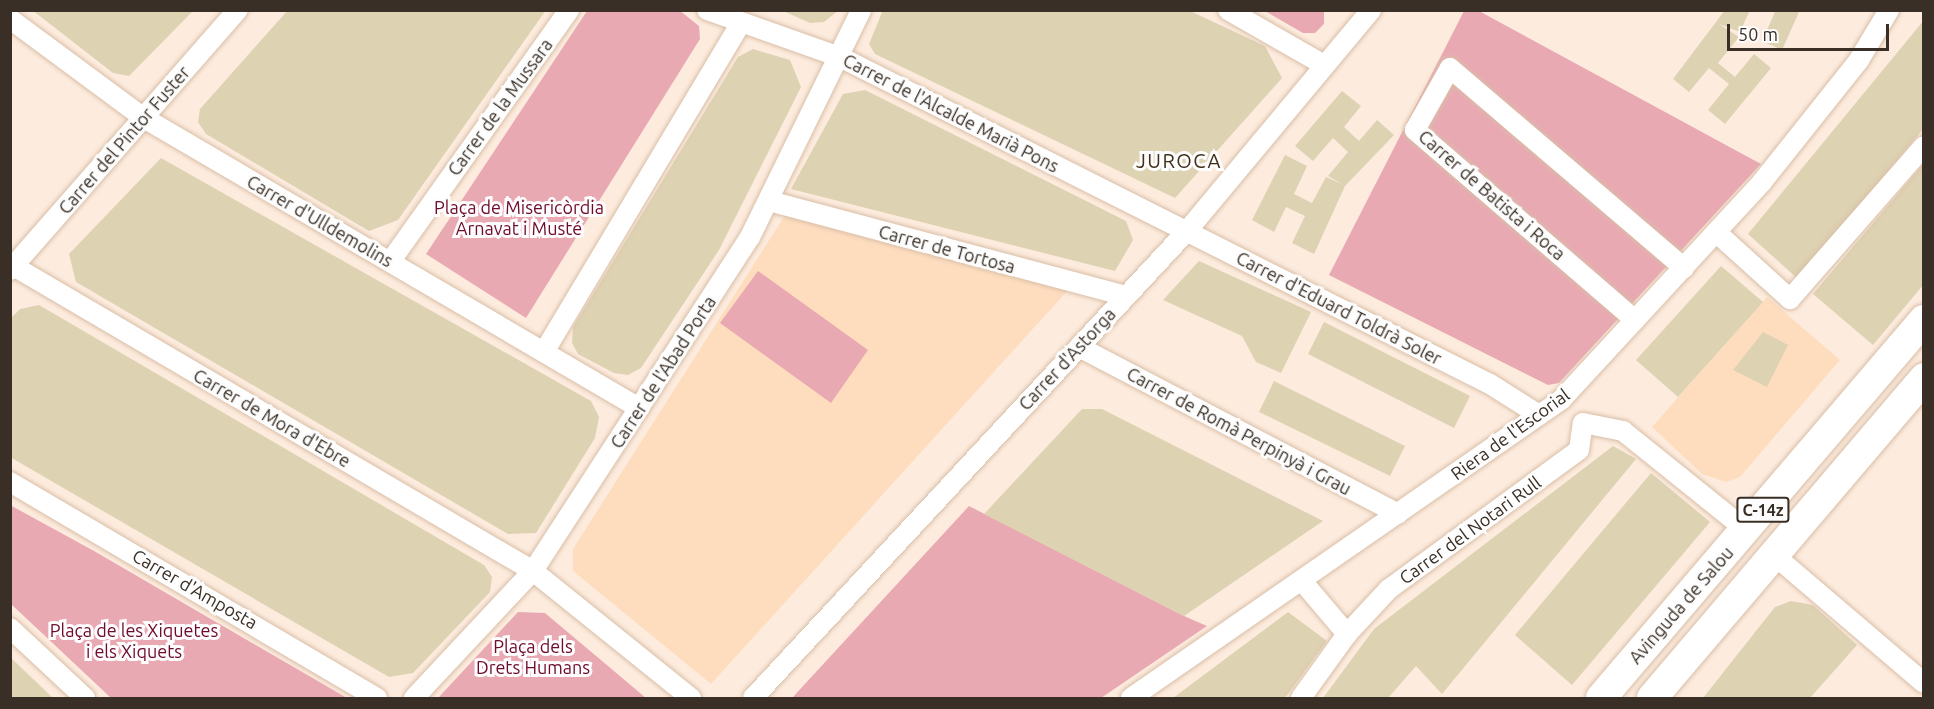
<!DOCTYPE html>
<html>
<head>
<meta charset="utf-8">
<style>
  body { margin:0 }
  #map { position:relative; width:1934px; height:709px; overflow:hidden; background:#fdecde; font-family:Ubuntu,sans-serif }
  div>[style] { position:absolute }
  .built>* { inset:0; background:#feddbf }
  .green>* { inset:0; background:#e9a9b3 }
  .building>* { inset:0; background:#ddd2b2 }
  .roads { filter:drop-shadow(0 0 2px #d9bea7) drop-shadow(0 0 2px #d9bea7) }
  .street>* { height:20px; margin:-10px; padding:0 10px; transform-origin:10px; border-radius:10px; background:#fff }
  .primary>* { height:30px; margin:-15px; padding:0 15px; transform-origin:15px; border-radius:15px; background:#fff }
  span { translate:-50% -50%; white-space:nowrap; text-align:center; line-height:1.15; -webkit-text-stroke:6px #fdfdfd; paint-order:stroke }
  .shield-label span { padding:2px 4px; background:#fdfdfd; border:2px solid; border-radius:4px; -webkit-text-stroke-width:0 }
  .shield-label { font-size:16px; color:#392f26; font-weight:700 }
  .street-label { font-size:18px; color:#392f26 }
  .park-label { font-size:18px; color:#6e0b2c }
  .neighbourhood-label { font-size:20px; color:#422e1a; letter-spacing:1.5px }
  .frame { position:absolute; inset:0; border:12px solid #392f26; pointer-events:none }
  .scale { position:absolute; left:1727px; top:24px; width:162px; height:27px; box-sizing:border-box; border:3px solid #392f26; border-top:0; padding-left:8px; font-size:18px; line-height:21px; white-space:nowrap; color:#392f26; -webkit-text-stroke:4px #fdfdfd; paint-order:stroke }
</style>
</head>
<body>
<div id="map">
  <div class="built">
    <div style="clip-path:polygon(787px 212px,1070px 288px,711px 684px,573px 571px,573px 549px)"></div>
    <div style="clip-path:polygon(1767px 297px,1840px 360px,1740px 477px,1726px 482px,1702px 474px,1652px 427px)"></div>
  </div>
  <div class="green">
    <div style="clip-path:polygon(679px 10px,699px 26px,700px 39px,526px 318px,426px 254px,587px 11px)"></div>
    <div style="clip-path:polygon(1265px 11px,1324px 11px,1324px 24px,1315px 33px,1303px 33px)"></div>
    <div style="clip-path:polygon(1464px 11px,1479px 11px,1761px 164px,1559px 383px,1548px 385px,1329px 275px)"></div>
    <div style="clip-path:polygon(758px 271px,868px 350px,831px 403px,720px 323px)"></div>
    <div style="clip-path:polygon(10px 505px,94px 551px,347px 698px,111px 698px,11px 604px)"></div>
    <div style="clip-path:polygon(969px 506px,1184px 616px,1207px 626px,1101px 698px,792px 698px)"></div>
    <div style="clip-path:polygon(518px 612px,545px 613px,646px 698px,438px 698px)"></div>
  </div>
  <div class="building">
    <div style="clip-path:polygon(32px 10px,194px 10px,129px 76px,113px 73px)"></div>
    <div style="clip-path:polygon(288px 10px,546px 10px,398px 220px,369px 231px,206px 134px,198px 122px,200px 109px)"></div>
    <div style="clip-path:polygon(781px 10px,839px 10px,824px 22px,810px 23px)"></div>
    <div style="clip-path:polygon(883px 10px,1188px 10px,1265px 46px,1282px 78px,1175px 198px,875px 54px,869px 44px)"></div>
    <div style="clip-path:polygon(1725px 10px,1750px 10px,1740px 32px,1719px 24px,1739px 37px,1718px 63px,1735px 77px,1754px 54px,1771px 68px,1725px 124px,1708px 110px,1729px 84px,1709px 68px,1689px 92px,1673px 79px)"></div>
    <div style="clip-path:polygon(1776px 10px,1800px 10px,1782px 50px,1762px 41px)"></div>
    <div style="clip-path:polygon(1924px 20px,1924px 128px,1798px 279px,1748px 234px)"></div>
    <div style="clip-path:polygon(753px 49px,790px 60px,801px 87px,719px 250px,641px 368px,628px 375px,614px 373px,578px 354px,572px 343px,573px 327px,738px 57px)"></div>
    <div style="clip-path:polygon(865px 90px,1126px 221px,1133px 240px,1115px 271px,791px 189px,843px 94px)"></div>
    <div style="clip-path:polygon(1342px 91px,1361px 106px,1344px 127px,1359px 141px,1377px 120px,1394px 135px,1345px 186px,1314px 254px,1292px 243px,1305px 216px,1286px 207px,1274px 232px,1252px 220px,1285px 155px,1307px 166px,1294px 194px,1312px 203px,1326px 177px,1342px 184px,1328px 176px,1348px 152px,1333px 138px,1313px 161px,1295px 146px)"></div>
    <div style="clip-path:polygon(161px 158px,591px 401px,599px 417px,595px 438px,536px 533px,508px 534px,76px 282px,69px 254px)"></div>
    <div style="clip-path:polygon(1924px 163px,1924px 284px,1873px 345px,1813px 294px)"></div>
    <div style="clip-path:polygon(1199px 261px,1311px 312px,1281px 373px,1256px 362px,1242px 336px,1163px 300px)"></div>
    <div style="clip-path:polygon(1721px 266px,1763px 302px,1678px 397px,1636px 360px)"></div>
    <div style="clip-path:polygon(39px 305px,484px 565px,492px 577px,490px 592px,413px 673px,389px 677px,10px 457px,10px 319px,20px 309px)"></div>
    <div style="clip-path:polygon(1324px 322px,1470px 396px,1454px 428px,1308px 354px)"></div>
    <div style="clip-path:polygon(1763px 332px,1788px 345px,1767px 387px,1733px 370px)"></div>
    <div style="clip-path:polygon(1274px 381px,1405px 446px,1390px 476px,1259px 412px)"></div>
    <div style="clip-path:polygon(1082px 409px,1102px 409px,1323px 521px,1184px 616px,984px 514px)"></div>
    <div style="clip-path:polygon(1613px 446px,1636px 459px,1442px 694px,1416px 666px,1388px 698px,1323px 698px,1374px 629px)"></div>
    <div style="clip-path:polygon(1651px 473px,1710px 522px,1572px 685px,1515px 635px)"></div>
    <div style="clip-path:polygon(1791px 601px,1813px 605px,1857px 645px,1810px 698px,1703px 698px,1775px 607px)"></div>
    <div style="clip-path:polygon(1288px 612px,1327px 641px,1285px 698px,1173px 698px)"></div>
    <div style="clip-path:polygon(10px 657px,53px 698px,10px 698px)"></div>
  </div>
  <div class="roads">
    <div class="street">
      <div style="left:707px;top:10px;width:141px;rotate:19.5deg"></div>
      <div style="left:840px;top:57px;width:728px;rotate:26.71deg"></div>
      <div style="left:1490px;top:384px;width:58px;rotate:32.3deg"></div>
      <div style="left:1228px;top:10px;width:111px;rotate:29.8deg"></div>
      <div style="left:10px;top:19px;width:167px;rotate:36.5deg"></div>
      <div style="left:144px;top:118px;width:574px;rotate:30.36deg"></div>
      <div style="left:769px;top:201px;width:369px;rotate:14.9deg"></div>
      <div style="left:1716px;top:232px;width:100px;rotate:42.2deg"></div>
      <div style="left:1790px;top:299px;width:203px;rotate:-48.8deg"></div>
      <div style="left:390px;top:262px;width:309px;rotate:-54.6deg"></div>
      <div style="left:10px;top:264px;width:606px;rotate:30.41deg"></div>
      <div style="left:533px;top:571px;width:203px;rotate:38.8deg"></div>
      <div style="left:10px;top:270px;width:346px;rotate:-48.8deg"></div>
      <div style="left:1635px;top:320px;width:291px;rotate:-139.2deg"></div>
      <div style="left:1415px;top:130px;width:71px;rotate:-60.6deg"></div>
      <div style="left:1450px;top:68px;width:308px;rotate:40.5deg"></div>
      <div style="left:1079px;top:347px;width:360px;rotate:27.6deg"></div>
      <div style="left:544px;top:352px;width:380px;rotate:-59.1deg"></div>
      <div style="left:1583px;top:423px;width:41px;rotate:11.3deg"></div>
      <div style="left:1623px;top:431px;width:158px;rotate:38.8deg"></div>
      <div style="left:10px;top:482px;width:426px;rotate:30.5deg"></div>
      <div style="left:1774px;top:555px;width:197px;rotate:40.5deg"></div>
      <div style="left:1302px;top:581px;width:70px;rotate:49.7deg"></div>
      <div style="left:10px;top:628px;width:103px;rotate:43deg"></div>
      <div style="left:414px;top:698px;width:174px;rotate:-46.9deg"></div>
      <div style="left:533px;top:571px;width:398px;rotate:-57deg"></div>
      <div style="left:750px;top:237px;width:253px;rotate:-63.9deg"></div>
      <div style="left:753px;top:698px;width:638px;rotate:-47.1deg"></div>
      <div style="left:1187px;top:231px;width:288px;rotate:-50.2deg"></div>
      <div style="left:1131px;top:698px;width:523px;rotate:-34.72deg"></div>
      <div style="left:1561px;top:400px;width:297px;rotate:-47.3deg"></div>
      <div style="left:1762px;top:182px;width:156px;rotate:-51.5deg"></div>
      <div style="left:1859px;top:60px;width:58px;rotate:-59deg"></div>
      <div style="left:1301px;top:698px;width:79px;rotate:-54.3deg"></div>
      <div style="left:1347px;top:634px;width:62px;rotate:-47deg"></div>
      <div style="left:1389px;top:589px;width:235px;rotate:-36.2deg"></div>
      <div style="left:1579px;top:450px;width:27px;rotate:-82deg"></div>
    </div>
    <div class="primary">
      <div style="left:1601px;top:698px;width:497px;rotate:-49.5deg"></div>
      <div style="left:1652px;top:698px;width:420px;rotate:-49.6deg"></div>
    </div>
  </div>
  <div class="shield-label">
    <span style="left:1763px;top:510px">C-14z</span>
  </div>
  <div class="street-label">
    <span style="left:500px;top:107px;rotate:-54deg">Carrer de la Mussara</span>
    <span style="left:951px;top:113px;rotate:27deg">Carrer de l'Alcalde Marià Pons</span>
    <span style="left:124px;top:140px;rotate:-49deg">Carrer del Pintor Fuster</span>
    <span style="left:1492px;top:195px;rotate:41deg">Carrer de Batista i Roca</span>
    <span style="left:320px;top:221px;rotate:30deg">Carrer d'Ulldemolins</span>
    <span style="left:947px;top:249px;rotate:15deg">Carrer de Tortosa</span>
    <span style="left:1339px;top:308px;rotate:27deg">Carrer d'Eduard Toldrà Soler</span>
    <span style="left:1067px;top:359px;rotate:-47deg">Carrer d'Astorga</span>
    <span style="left:663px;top:372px;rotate:-57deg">Carrer de l'Abad Porta</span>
    <span style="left:272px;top:418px;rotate:30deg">Carrer de Mora d'Ebre</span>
    <span style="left:1239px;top:431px;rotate:28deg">Carrer de Romà Perpinyà i Grau</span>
    <span style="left:1510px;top:434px;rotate:-36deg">Riera de l'Escorial</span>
    <span style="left:1470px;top:530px;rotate:-36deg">Carrer del Notari Rull</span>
    <span style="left:195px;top:589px;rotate:30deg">Carrer d'Amposta</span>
    <span style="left:1681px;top:605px;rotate:-49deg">Avinguda de Salou</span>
  </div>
  <div class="park-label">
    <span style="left:519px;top:218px">Plaça de Misericòrdia<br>Arnavat i Musté</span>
    <span style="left:134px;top:641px">Plaça de les Xiquetes<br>i els Xiquets</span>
    <span style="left:533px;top:657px">Plaça dels<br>Drets Humans</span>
  </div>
  <div class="neighbourhood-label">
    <span style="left:1179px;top:160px">JUROCA</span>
  </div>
  <div class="frame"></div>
  <div class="scale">50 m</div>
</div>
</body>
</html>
